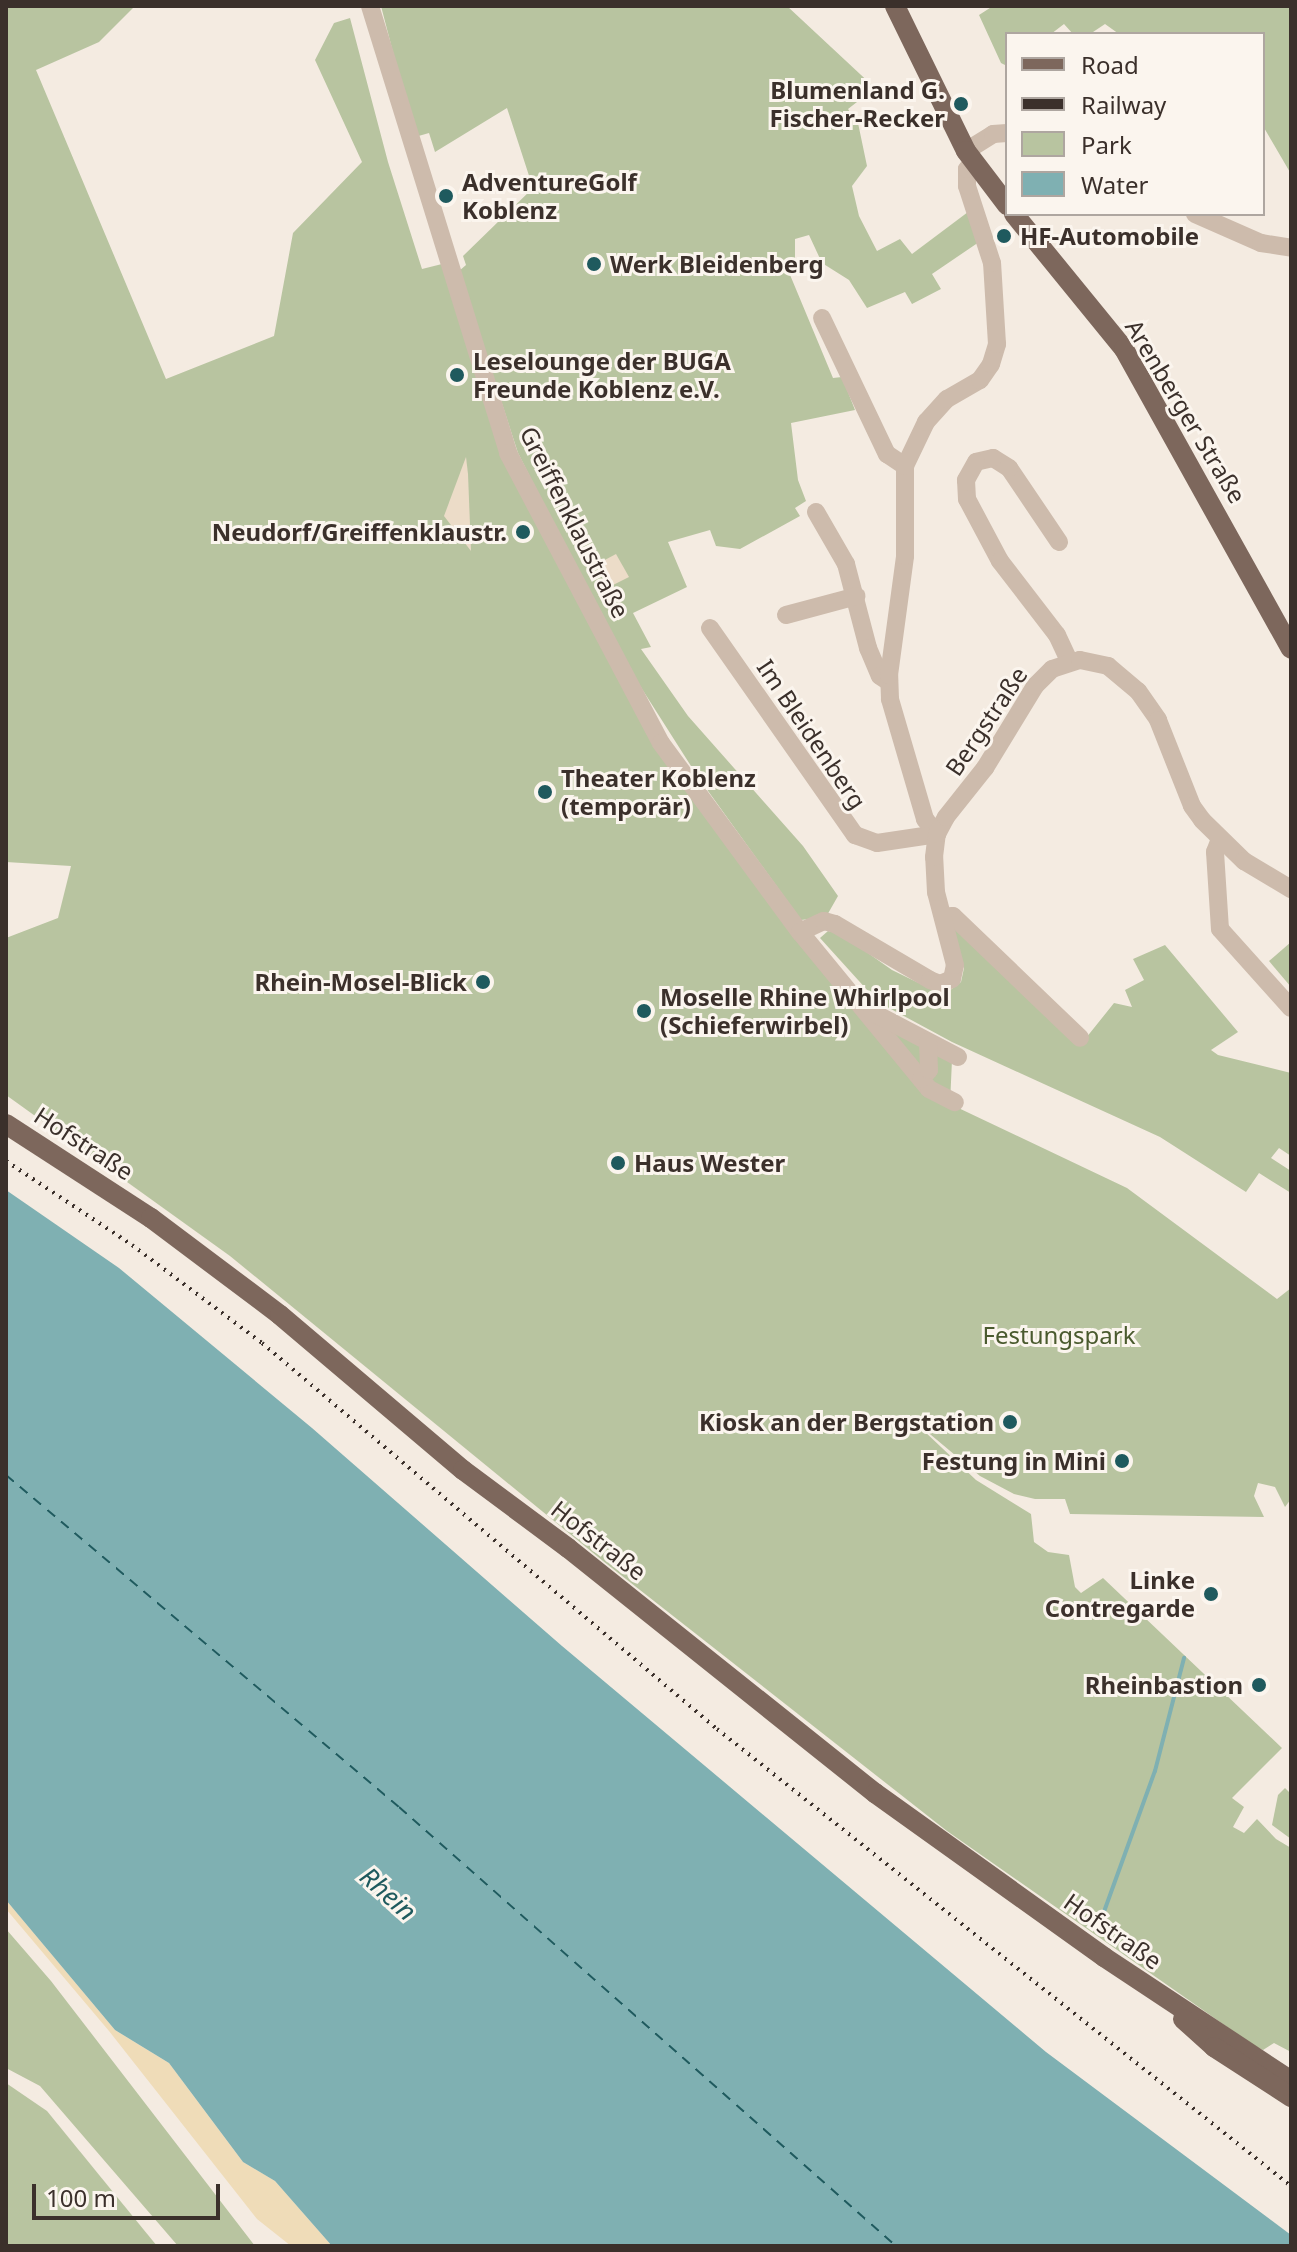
<!DOCTYPE html>
<html>
<head>
<meta charset="utf-8">
<style>
  body { margin:0 }
  #map { position:relative; width:1297px; height:2252px; overflow:hidden; background:#f4ebe1; font-family:"Noto Sans",sans-serif }
  div>[style] { position:absolute }
  .green>* { inset:0; background:#b8c4a0 }
  .sand>* { inset:0; background:#efdcb8 }
  .plaza>* { inset:0; background:#ecdcc8 }
  .water>* { inset:0; background:#7fb0b2 }
  .stream>* { height:4px; margin:-2px; padding:0 2px; transform-origin:2px; border-radius:2px; background:#7fb0b2 }
  .ferry>* { height:2px; margin-top:-1px; transform-origin:0; background:repeating-linear-gradient(90deg,#1f5a5e 0 10px,transparent 0 18px) }
  .minor>* { height:18px; margin:-9px; padding:0 9px; transform-origin:9px; border-radius:9px; background:#cdbbac }
  .major>* { height:20px; margin:-10px; padding:0 10px; transform-origin:10px; border-radius:10px; background:#7d675c }
  .rail>* { height:4px; margin-top:-2px; transform-origin:0; background:repeating-linear-gradient(90deg,#3b302b 0 2px,transparent 0 8px) }
  .dots>* { width:22px; height:22px; translate:-50% -50%; box-sizing:border-box; border:4px solid #fbf5ee; border-radius:50% }
  span { translate:-50% -50%; white-space:nowrap; text-align:center; line-height:1.15; -webkit-text-stroke:6px #fbf5ee; paint-order:stroke }
  .poi-label { font-size:24px; color:#3b302b; font-weight:700 }
  .right { translate:-100% -50%; text-align:right }
  .left { translate:0 -50%; text-align:left }
  .street-label { font-size:24px; color:#3b302b }
  .park-label { font-size:24px; color:#4a5a2e }
  .water-label { font-size:26px; color:#1f5a5e; font-style:italic }
  .frame { position:absolute; inset:0; border:8px solid #3b302b; pointer-events:none }
  .legend { position:absolute; left:1005px; top:32px; width:260px; height:184px; box-sizing:border-box; background:#fbf5ee; border:2px solid #aea6a0; margin:0; padding:10px 14px; list-style:none; font-size:24px; color:#3b302b }
  .legend li { display:flex; align-items:center; gap:16px; height:40px }
  .legend b { width:40px; border:2px solid #aea6a0 }
  .scale { position:absolute; left:32px; top:2184px; width:188px; height:36px; box-sizing:border-box; border:4px solid #3b302b; border-top:0; padding-left:10px; font-size:24px; line-height:28px; white-space:nowrap; color:#3b302b; -webkit-text-stroke:6px #fbf5ee; paint-order:stroke }
</style>
</head>
<body>
<div id="map">
  <div class="green">
    <div style="clip-path:polygon(6px 6px,135px 6px,99px 42px,36px 70px,166px 379px,274px 336px,293px 233px,362px 162px,315px 60px,334px 23px,350px 18px,388px 162px,422px 269px,442px 264px,485px 395px,659px 744px,858px 1011px,952px 1060px,950px 1104px,1127px 1188px,1277px 1299px,1291px 1288px,1291px 1499px,1285px 1507px,1275px 1487px,1258px 1483px,1254px 1496px,1264px 1517px,1070px 1514px,1065px 1499px,1035px 1499px,1014px 1494px,980px 1476px,906px 1414px,976px 1480px,1031px 1514px,1034px 1542px,1048px 1552px,1069px 1555px,1075px 1587px,1081px 1593px,1103px 1578px,1282px 1748px,1232px 1798px,1244px 1807px,1233px 1827px,1244px 1833px,1257px 1819px,1276px 1839px,1291px 1848px,1291px 2052px,1274px 2043px,1263px 2050px,1253px 2045px,947px 1831px,603px 1561px,230px 1256px,6px 1095px,6px 938px,58px 918px,71px 866px,6px 862px)"></div>
    <div style="clip-path:polygon(381px 6px,787px 6px,875px 88px,848px 109px,858px 123px,867px 166px,852px 186px,859px 216px,877px 251px,900px 239px,912px 254px,968px 212px,982px 240px,932px 274px,941px 289px,912px 304px,905px 292px,867px 308px,849px 280px,822px 263px,809px 235px,795px 239px,795px 268px,788px 270px,833px 378px,842px 377px,855px 410px,791px 423px,798px 480px,806px 501px,795px 508px,800px 516px,740px 549px,716px 546px,710px 530px,668px 542px,687px 587px,633px 613px,651px 647px,641px 649px,688px 716px,803px 846px,838px 896px,826px 917px,801px 920px,698px 777px,621px 656px,518px 453px,459px 271px,466px 265px,463px 256px,533px 188px,507px 108px,435px 152px,429px 133px,415px 137px)"></div>
    <div style="clip-path:polygon(993px 6px,1291px 6px,1291px 174px,1263px 126px,1263px 34px,1119px 34px,1105px 24px,1090px 34px,1073px 34px,1064px 24px,1051px 34px,1007px 34px,1007px 66px,1001px 63px,979px 15px)"></div>
    <div style="clip-path:polygon(950px 921px,1082px 1043px,1114px 1003px,1132px 1007px,1125px 990px,1144px 980px,1133px 959px,1165px 945px,1238px 1032px,1211px 1050px,1218px 1055px,1291px 1073px,1291px 1156px,1279px 1148px,1271px 1158px,1291px 1171px,1291px 1193px,1259px 1173px,1246px 1192px,1160px 1137px,952px 1042px,878px 1002px,820px 938px,828px 931px,841px 934px,892px 970px,933px 990px,949px 991px,961px 982px,964px 968px)"></div>
    <div style="clip-path:polygon(1291px 942px,1291px 987px,1269px 961px)"></div>
    <div style="clip-path:polygon(1285px 1788px,1291px 1794px,1291px 1839px,1272px 1825px,1278px 1795px)"></div>
    <div style="clip-path:polygon(6px 1929px,51px 1981px,255px 2246px,178px 2246px,40px 2086px,6px 2068px)"></div>
    <div style="clip-path:polygon(6px 2083px,47px 2111px,157px 2246px,6px 2246px)"></div>
  </div>
  <div class="sand">
    <div style="clip-path:polygon(6px 1900px,115px 2030px,169px 2063px,243px 2162px,275px 2181px,332px 2246px,291px 2246px,257px 2219px,109px 2031px,6px 1909px)"></div>
  </div>
  <div class="plaza">
    <div style="clip-path:polygon(466px 457px,468px 474px,471px 551px,444px 516px)"></div>
    <div style="clip-path:polygon(616px 554px,629px 577px,613px 585px,601px 562px)"></div>
  </div>
  <div class="water">
    <div style="clip-path:polygon(6px 1190px,119px 1268px,312px 1428px,562px 1646px,1046px 2052px,1291px 2235px,1291px 2246px,332px 2246px,275px 2181px,243px 2162px,169px 2063px,115px 2030px,6px 1900px)"></div>
  </div>
  <div class="stream">
    <div style="left:1097px;top:1931px;width:170px;rotate:-70.1deg"></div>
    <div style="left:1155px;top:1771px;width:117px;rotate:-75.6deg"></div>
  </div>
  <div class="ferry">
    <div style="left:6px;top:1475px;width:514px;rotate:40.19deg"></div>
    <div style="left:399px;top:1807px;width:663px;rotate:41.45deg"></div>
  </div>
  <div class="minor">
    <div style="left:370px;top:6px;width:468px;rotate:72.8deg"></div>
    <div style="left:508px;top:453px;width:328px;rotate:62.2deg"></div>
    <div style="left:661px;top:743px;width:235px;rotate:53.7deg"></div>
    <div style="left:800px;top:932px;width:203px;rotate:50.6deg"></div>
    <div style="left:929px;top:1089px;width:29px;rotate:27deg"></div>
    <div style="left:966px;top:151px;width:32px;rotate:-32deg"></div>
    <div style="left:993px;top:134px;width:14px;rotate:-4deg"></div>
    <div style="left:1195px;top:214px;width:72px;rotate:23.7deg"></div>
    <div style="left:1261px;top:243px;width:30px;rotate:9deg"></div>
    <div style="left:822px;top:318px;width:151px;rotate:64.5deg"></div>
    <div style="left:887px;top:454px;width:22px;rotate:34deg"></div>
    <div style="left:816px;top:512px;width:60px;rotate:60deg"></div>
    <div style="left:846px;top:564px;width:87px;rotate:75.3deg"></div>
    <div style="left:868px;top:648px;width:30px;rotate:67deg"></div>
    <div style="left:880px;top:676px;width:11px;rotate:34deg"></div>
    <div style="left:1059px;top:542px;width:89px;rotate:-124deg"></div>
    <div style="left:1009px;top:468px;width:19px;rotate:-148deg"></div>
    <div style="left:993px;top:458px;width:17px;rotate:167deg"></div>
    <div style="left:976px;top:462px;width:21px;rotate:119deg"></div>
    <div style="left:966px;top:480px;width:19px;rotate:87deg"></div>
    <div style="left:967px;top:499px;width:70px;rotate:62deg"></div>
    <div style="left:1000px;top:561px;width:93px;rotate:52.4deg"></div>
    <div style="left:1057px;top:635px;width:29px;rotate:65deg"></div>
    <div style="left:786px;top:615px;width:73px;rotate:-15deg"></div>
    <div style="left:710px;top:628px;width:253px;rotate:55deg"></div>
    <div style="left:855px;top:835px;width:23px;rotate:20deg"></div>
    <div style="left:877px;top:843px;width:61px;rotate:-8.5deg"></div>
    <div style="left:937px;top:834px;width:19px;rotate:-129deg"></div>
    <div style="left:925px;top:819px;width:125px;rotate:-106.3deg"></div>
    <div style="left:890px;top:699px;width:24px;rotate:-92deg"></div>
    <div style="left:889px;top:675px;width:120px;rotate:-82.3deg"></div>
    <div style="left:905px;top:556px;width:90px;rotate:-90deg"></div>
    <div style="left:905px;top:466px;width:49px;rotate:-64.5deg"></div>
    <div style="left:926px;top:422px;width:31px;rotate:-48deg"></div>
    <div style="left:947px;top:399px;width:38px;rotate:-30deg"></div>
    <div style="left:980px;top:380px;width:19px;rotate:-55deg"></div>
    <div style="left:991px;top:364px;width:21px;rotate:-73deg"></div>
    <div style="left:997px;top:344px;width:81px;rotate:-93.5deg"></div>
    <div style="left:992px;top:263px;width:81px;rotate:-108deg"></div>
    <div style="left:967px;top:186px;width:17px;rotate:-90deg"></div>
    <div style="left:967px;top:169px;width:10px;rotate:-45deg"></div>
    <div style="left:1220px;top:839px;width:14px;rotate:111deg"></div>
    <div style="left:1215px;top:852px;width:77px;rotate:86.3deg"></div>
    <div style="left:1220px;top:929px;width:106px;rotate:48.1deg"></div>
    <div style="left:943px;top:917px;width:10px;rotate:-6deg"></div>
    <div style="left:953px;top:916px;width:176px;rotate:43.8deg"></div>
    <div style="left:800px;top:932px;width:26px;rotate:-25deg"></div>
    <div style="left:824px;top:921px;width:11px;rotate:15deg"></div>
    <div style="left:835px;top:924px;width:110px;rotate:30.5deg"></div>
    <div style="left:930px;top:980px;width:11px;rotate:22deg"></div>
    <div style="left:940px;top:984px;width:13px;rotate:-23deg"></div>
    <div style="left:952px;top:979px;width:14px;rotate:-78deg"></div>
    <div style="left:955px;top:965px;width:75px;rotate:-104.6deg"></div>
    <div style="left:936px;top:892px;width:35px;rotate:-93deg"></div>
    <div style="left:934px;top:857px;width:23px;rotate:-83deg"></div>
    <div style="left:937px;top:834px;width:19px;rotate:-62deg"></div>
    <div style="left:946px;top:817px;width:63px;rotate:-51.5deg"></div>
    <div style="left:985px;top:768px;width:96px;rotate:-58.6deg"></div>
    <div style="left:1035px;top:686px;width:24px;rotate:-45deg"></div>
    <div style="left:1052px;top:669px;width:29px;rotate:-18deg"></div>
    <div style="left:1080px;top:660px;width:29px;rotate:12deg"></div>
    <div style="left:1108px;top:666px;width:39px;rotate:40deg"></div>
    <div style="left:1138px;top:691px;width:35px;rotate:55deg"></div>
    <div style="left:1158px;top:720px;width:92px;rotate:68.4deg"></div>
    <div style="left:1192px;top:806px;width:17px;rotate:54deg"></div>
    <div style="left:1202px;top:820px;width:59px;rotate:44.3deg"></div>
    <div style="left:1244px;top:861px;width:55px;rotate:30.8deg"></div>
    <div style="left:872px;top:1012px;width:97px;rotate:27.6deg"></div>
    <div style="left:921px;top:1079px;width:12px;rotate:-48deg"></div>
    <div style="left:929px;top:1070px;width:28px;rotate:-92deg"></div>
  </div>
  <div class="major">
    <div style="left:895px;top:6px;width:161px;rotate:63.9deg"></div>
    <div style="left:966px;top:151px;width:68px;rotate:52.8deg"></div>
    <div style="left:1014px;top:214px;width:174px;rotate:50.8deg"></div>
    <div style="left:1124px;top:349px;width:343px;rotate:60.9deg"></div>
    <div style="left:6px;top:1124px;width:173px;rotate:33deg"></div>
    <div style="left:151px;top:1218px;width:161px;rotate:36.9deg"></div>
    <div style="left:280px;top:1315px;width:240px;rotate:40.3deg"></div>
    <div style="left:463px;top:1470px;width:131px;rotate:36.6deg"></div>
    <div style="left:568px;top:1548px;width:393px;rotate:38.6deg"></div>
    <div style="left:875px;top:1793px;width:282px;rotate:35.6deg"></div>
    <div style="left:1104px;top:1957px;width:224px;rotate:33.5deg"></div>
    <div style="left:1183px;top:2019px;width:42px;rotate:42.1deg"></div>
    <div style="left:1214px;top:2047px;width:92px;rotate:33deg"></div>
  </div>
  <div class="rail">
    <div style="left:6px;top:1161px;width:151px;rotate:33.7deg"></div>
    <div style="left:132px;top:1245px;width:163px;rotate:37deg"></div>
    <div style="left:262px;top:1343px;width:597px;rotate:40.31deg"></div>
    <div style="left:717px;top:1729px;width:734px;rotate:38.53deg"></div>
  </div>
  <div class="dots">
    <div style="left:961px;top:104px;background:#1f5a5e"></div>
    <div style="left:446px;top:196px;background:#1f5a5e"></div>
    <div style="left:1004px;top:236px;background:#1f5a5e"></div>
    <div style="left:594px;top:264px;background:#1f5a5e"></div>
    <div style="left:457px;top:375px;background:#1f5a5e"></div>
    <div style="left:523px;top:532px;background:#1f5a5e"></div>
    <div style="left:545px;top:792px;background:#1f5a5e"></div>
    <div style="left:483px;top:982px;background:#1f5a5e"></div>
    <div style="left:644px;top:1011px;background:#1f5a5e"></div>
    <div style="left:618px;top:1163px;background:#1f5a5e"></div>
    <div style="left:1010px;top:1422px;background:#1f5a5e"></div>
    <div style="left:1122px;top:1461px;background:#1f5a5e"></div>
    <div style="left:1211px;top:1594px;background:#1f5a5e"></div>
    <div style="left:1259px;top:1685px;background:#1f5a5e"></div>
  </div>
  <div class="poi-label">
    <span class="right" style="left:945px;top:104px">Blumenland G.<br>Fischer-Recker</span>
    <span class="left" style="left:462px;top:196px">AdventureGolf<br>Koblenz</span>
    <span class="left" style="left:1020px;top:236px">HF-Automobile</span>
    <span class="left" style="left:610px;top:264px">Werk Bleidenberg</span>
    <span class="left" style="left:473px;top:375px">Leselounge der BUGA<br>Freunde Koblenz e.V.</span>
    <span class="right" style="left:507px;top:532px">Neudorf/Greiffenklaustr.</span>
    <span class="left" style="left:561px;top:792px">Theater Koblenz<br>(temporär)</span>
    <span class="right" style="left:467px;top:982px">Rhein-Mosel-Blick</span>
    <span class="left" style="left:660px;top:1011px">Moselle Rhine Whirlpool<br>(Schieferwirbel)</span>
    <span class="left" style="left:634px;top:1163px">Haus Wester</span>
    <span class="right" style="left:994px;top:1422px">Kiosk an der Bergstation</span>
    <span class="right" style="left:1106px;top:1461px">Festung in Mini</span>
    <span class="right" style="left:1195px;top:1594px">Linke<br>Contregarde</span>
    <span class="right" style="left:1243px;top:1685px">Rheinbastion</span>
  </div>
  <div class="street-label">
    <span style="left:1186px;top:411px;rotate:59deg">Arenberger Straße</span>
    <span style="left:575px;top:522px;rotate:63deg">Greiffenklaustraße</span>
    <span style="left:986px;top:721px;rotate:-56deg">Bergstraße</span>
    <span style="left:812px;top:734px;rotate:56deg">Im Bleidenberg</span>
    <span style="left:84px;top:1143px;rotate:33deg">Hofstraße</span>
    <span style="left:599px;top:1540px;rotate:38deg">Hofstraße</span>
    <span style="left:1113px;top:1931px;rotate:35deg">Hofstraße</span>
  </div>
  <div class="park-label">
    <span style="left:1059px;top:1335px">Festungspark</span>
  </div>
  <div class="water-label">
    <span style="left:388px;top:1894px;rotate:42deg">Rhein</span>
  </div>
  <div class="frame"></div>
  <ul class="legend">
  <li><b style="height:10px;background:#7d675c"></b>Road</li>
  <li><b style="height:10px;background:#3b302b"></b>Railway</li>
  <li><b style="height:22px;background:#b8c4a0"></b>Park</li>
  <li><b style="height:22px;background:#7fb0b2"></b>Water</li>
  </ul>
  <div class="scale">100 m</div>
</div>
</body>
</html>
